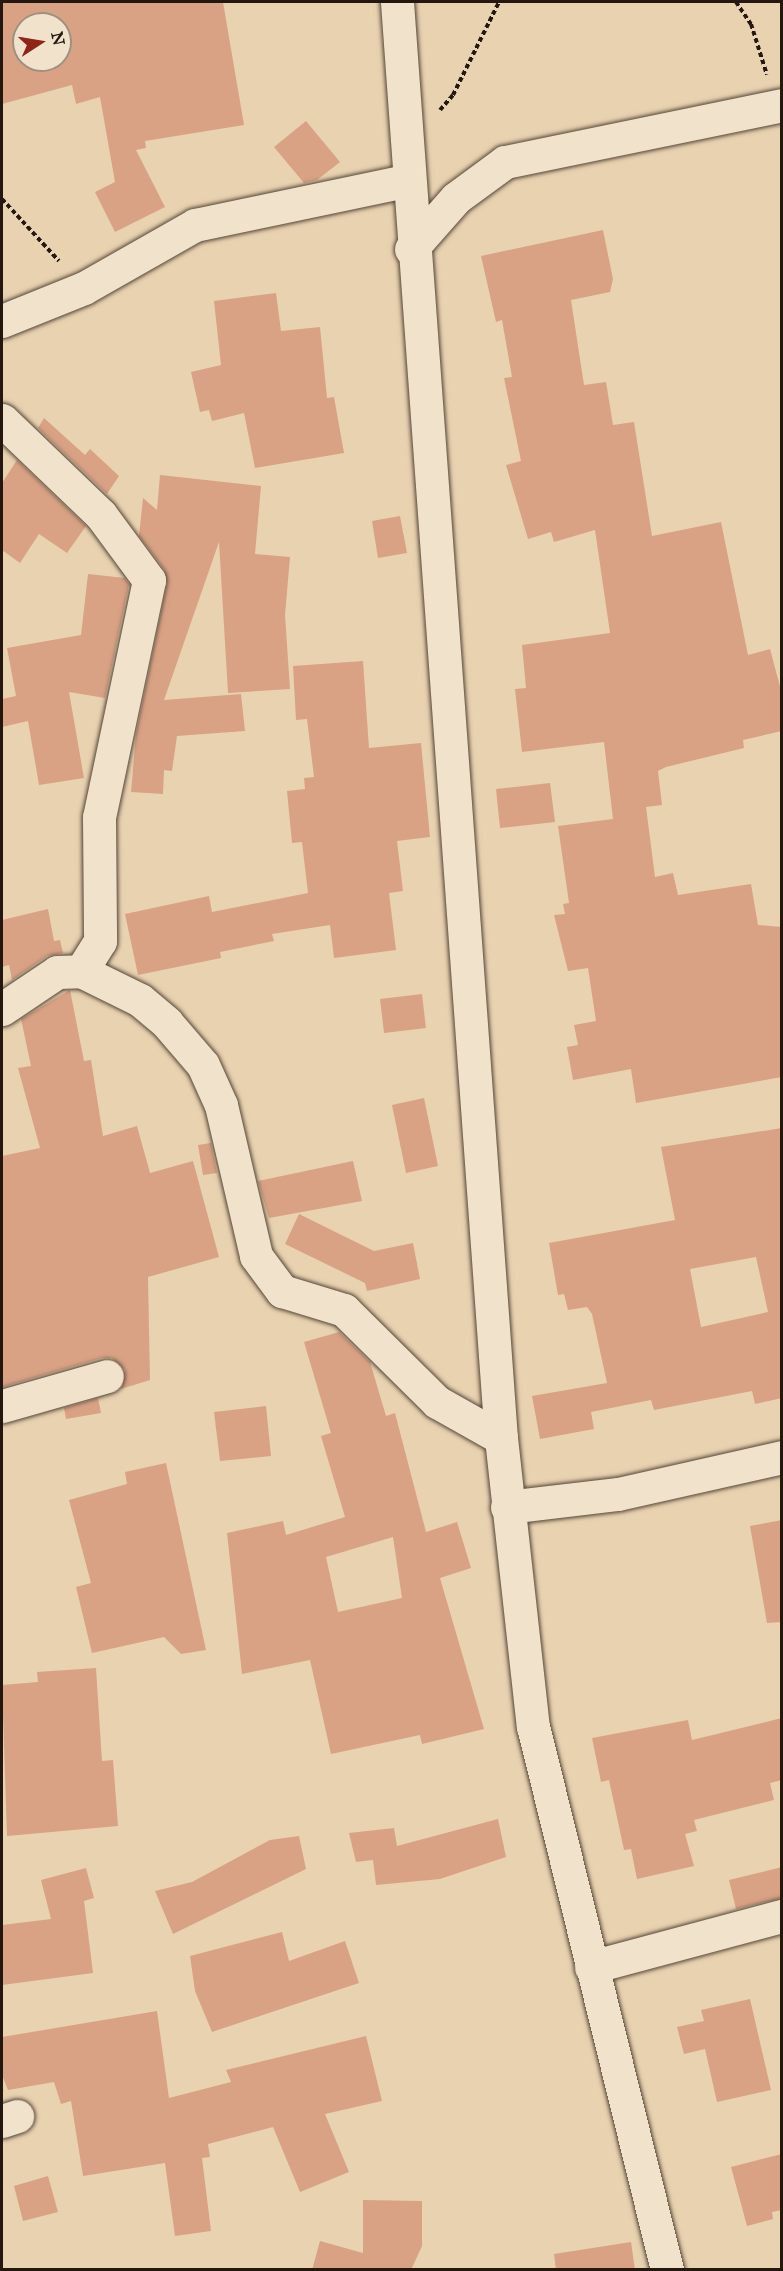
<!DOCTYPE html>
<html>
<head>
<meta charset="utf-8">
<style>
  body { margin:0 }
  #map { position:relative; width:783px; height:2271px; overflow:hidden; background:#e9d2b0; font-family:"IM FELL Great Primer",serif }
  div>[style] { position:absolute }
  .building>* { inset:0; background:#d9a285 }
  .path>* { height:4px; margin-top:-2px; transform-origin:0; background:repeating-linear-gradient(90deg,#241710 0 4.5px,transparent 0 7.5px) }
  .roads { filter:drop-shadow(0 0 2px #554638) drop-shadow(0 0 2px #554638) }
  .minor>* { height:33px; margin:-16.5px; padding:0 16.5px; transform-origin:16.5px; border-radius:16.5px; background:#f1e2cc }
  span { translate:-50% -50%; white-space:nowrap; text-align:center; line-height:1.15; -webkit-text-stroke:6px #f1e2cc; paint-order:stroke }
  .frame { position:absolute; inset:0; border:3px solid #241710; pointer-events:none }
  .north { position:absolute; left:12px; top:12px; width:60px; height:60px; box-sizing:border-box; background:#f1e2cc; border:2px solid #9f9181; border-radius:50%; rotate:78deg; font-size:16px; font-weight:700; line-height:24px; text-align:center; color:#241710 }
  .north::after { content:''; display:block; margin:auto; width:21px; height:27px; background:#8f2418; clip-path:polygon(50% 0,100% 100%,50% 72%,0 100%) }
</style>
</head>
<body>
<div id="map">
  <div class="building">
    <div style="clip-path:polygon(evenodd,2px 2px,223px 2px,244px 125px,145px 141px,146px 148px,136px 150px,165px 207px,115px 232px,95px 192px,115px 182px,100px 97px,76px 104px,72px 85px,2px 104px,2px 2px,24px 24px,60px 24px,60px 60px,24px 60px,24px 24px)"></div>
    <div style="clip-path:polygon(306px 121px,340px 162px,317px 180px,304px 183px,274px 147px)"></div>
    <div style="clip-path:polygon(603px 230px,613px 279px,610px 292px,571px 300px,584px 385px,606px 382px,613px 425px,634px 422px,652px 536px,721px 522px,748px 655px,770px 649px,782px 694px,782px 731px,743px 740px,744px 748px,666px 767px,658px 771px,662px 805px,646px 807px,655px 877px,673px 873px,678px 895px,751px 884px,758px 925px,782px 927px,782px 1077px,636px 1103px,631px 1069px,573px 1080px,567px 1047px,578px 1045px,574px 1025px,596px 1021px,588px 968px,568px 971px,554px 915px,565px 914px,563px 904px,569px 903px,558px 826px,613px 819px,604px 742px,522px 752px,515px 689px,526px 688px,522px 645px,610px 633px,595px 530px,554px 542px,551px 532px,528px 539px,506px 465px,521px 461px,504px 378px,512px 377px,502px 320px,496px 322px,481px 256px)"></div>
    <div style="clip-path:polygon(276px 293px,281px 331px,320px 327px,327px 398px,334px 397px,344px 453px,255px 468px,244px 413px,212px 421px,209px 410px,200px 412px,191px 372px,221px 365px,214px 301px)"></div>
    <div style="clip-path:polygon(44px 418px,85px 455px,90px 449px,119px 476px,107px 494px,38px 428px)"></div>
    <div style="clip-path:polygon(17px 460px,86px 526px,67px 553px,39px 534px,20px 563px,2px 550px,2px 483px)"></div>
    <div style="clip-path:polygon(160px 475px,261px 486px,255px 554px,290px 557px,285px 615px,290px 689px,228px 693px,219px 542px,164px 700px,241px 694px,245px 731px,177px 736px,172px 771px,164px 770px,163px 794px,131px 792px,136px 734px,167px 583px,164px 569px,139px 536px,143px 498px,157px 510px)"></div>
    <div style="clip-path:polygon(400px 516px,407px 553px,378px 558px,372px 521px)"></div>
    <div style="clip-path:polygon(88px 574px,125px 578px,129px 584px,105px 698px,69px 692px,84px 778px,39px 785px,28px 721px,2px 727px,2px 699px,16px 696px,7px 648px,81px 635px)"></div>
    <div style="clip-path:polygon(363px 661px,369px 748px,421px 743px,430px 837px,397px 841px,403px 891px,389px 893px,396px 950px,334px 958px,330px 925px,272px 934px,274px 941px,220px 952px,221px 958px,138px 975px,125px 914px,209px 896px,212px 912px,308px 893px,302px 842px,292px 843px,287px 791px,305px 789px,304px 778px,314px 777px,307px 719px,296px 720px,293px 666px)"></div>
    <div style="clip-path:polygon(550px 783px,555px 822px,500px 828px,496px 789px)"></div>
    <div style="clip-path:polygon(48px 909px,54px 941px,60px 940px,63px 953px,47px 956px,12px 980px,9px 965px,2px 967px,2px 920px)"></div>
    <div style="clip-path:polygon(70px 990px,84px 1061px,91px 1060px,103px 1136px,137px 1126px,150px 1173px,193px 1161px,219px 1257px,148px 1277px,150px 1380px,121px 1389px,125px 1370px,112px 1358px,102px 1358px,2px 1387px,2px 1156px,40px 1148px,18px 1068px,31px 1066px,21px 1019px)"></div>
    <div style="clip-path:polygon(422px 994px,426px 1028px,384px 1033px,380px 999px)"></div>
    <div style="clip-path:polygon(424px 1098px,438px 1166px,406px 1173px,392px 1105px)"></div>
    <div style="clip-path:polygon(evenodd,782px 1128px,782px 1398px,755px 1404px,752px 1391px,654px 1410px,651px 1400px,591px 1412px,594px 1429px,540px 1439px,532px 1396px,607px 1383px,592px 1314px,587px 1307px,568px 1310px,564px 1294px,558px 1295px,549px 1243px,675px 1220px,661px 1147px,782px 1128px,756px 1257px,768px 1312px,701px 1327px,690px 1269px,756px 1257px)"></div>
    <div style="clip-path:polygon(211px 1143px,217px 1173px,203px 1175px,198px 1145px)"></div>
    <div style="clip-path:polygon(353px 1161px,362px 1201px,269px 1218px,258px 1181px)"></div>
    <div style="clip-path:polygon(299px 1214px,374px 1251px,413px 1243px,420px 1279px,367px 1291px,365px 1283px,285px 1244px)"></div>
    <div style="clip-path:polygon(evenodd,339px 1332px,370px 1362px,386px 1416px,395px 1413px,426px 1532px,457px 1522px,471px 1568px,440px 1578px,484px 1729px,422px 1744px,420px 1735px,331px 1754px,310px 1660px,242px 1674px,227px 1533px,283px 1521px,286px 1535px,345px 1517px,321px 1436px,331px 1433px,304px 1342px,339px 1332px,393px 1537px,402px 1598px,338px 1612px,326px 1557px,393px 1537px)"></div>
    <div style="clip-path:polygon(98px 1398px,101px 1413px,66px 1419px,64px 1408px)"></div>
    <div style="clip-path:polygon(266px 1406px,271px 1456px,220px 1461px,214px 1412px)"></div>
    <div style="clip-path:polygon(166px 1463px,206px 1650px,181px 1654px,164px 1637px,92px 1653px,76px 1587px,91px 1583px,69px 1500px,127px 1484px,125px 1472px)"></div>
    <div style="clip-path:polygon(782px 1520px,782px 1622px,767px 1623px,750px 1526px)"></div>
    <div style="clip-path:polygon(96px 1668px,102px 1761px,113px 1760px,118px 1826px,7px 1836px,2px 1685px,38px 1682px,37px 1672px)"></div>
    <div style="clip-path:polygon(782px 1718px,782px 1780px,770px 1783px,774px 1800px,694px 1820px,697px 1831px,685px 1834px,694px 1866px,637px 1879px,631px 1849px,624px 1850px,609px 1780px,601px 1782px,592px 1738px,688px 1720px,692px 1740px)"></div>
    <div style="clip-path:polygon(498px 1819px,506px 1857px,440px 1879px,376px 1885px,373px 1860px,356px 1862px,349px 1833px,394px 1828px,397px 1846px)"></div>
    <div style="clip-path:polygon(299px 1836px,306px 1869px,173px 1934px,155px 1891px,192px 1882px,270px 1840px)"></div>
    <div style="clip-path:polygon(782px 1867px,782px 1898px,736px 1909px,729px 1880px)"></div>
    <div style="clip-path:polygon(86px 1868px,94px 1898px,84px 1901px,93px 1973px,2px 1985px,2px 1925px,51px 1919px,41px 1880px)"></div>
    <div style="clip-path:polygon(282px 1932px,289px 1961px,345px 1941px,359px 1983px,212px 2032px,195px 1991px,190px 1956px)"></div>
    <div style="clip-path:polygon(750px 1999px,771px 2090px,717px 2102px,705px 2049px,684px 2054px,677px 2027px,704px 2021px,701px 2010px)"></div>
    <div style="clip-path:polygon(157px 2011px,169px 2098px,231px 2082px,226px 2070px,366px 2036px,382px 2101px,325px 2114px,349px 2172px,300px 2192px,273px 2127px,208px 2144px,210px 2157px,202px 2158px,211px 2231px,175px 2236px,165px 2163px,83px 2176px,71px 2101px,61px 2104px,54px 2082px,8px 2090px,2px 2075px,2px 2037px)"></div>
    <div style="clip-path:polygon(782px 2154px,782px 2210px,772px 2212px,773px 2219px,747px 2226px,731px 2167px)"></div>
    <div style="clip-path:polygon(48px 2176px,58px 2212px,23px 2221px,14px 2186px)"></div>
    <div style="clip-path:polygon(363px 2200px,422px 2201px,422px 2246px,411px 2270px,312px 2270px,320px 2241px,363px 2253px)"></div>
    <div style="clip-path:polygon(631px 2242px,635px 2270px,556px 2270px,554px 2254px)"></div>
  </div>
  <div class="path">
    <div style="left:736px;top:2px;width:27px;rotate:56deg"></div>
    <div style="left:751px;top:24px;width:53px;rotate:72.6deg"></div>
    <div style="left:440px;top:110px;width:20px;rotate:-49deg"></div>
    <div style="left:453px;top:95px;width:104px;rotate:-63.7deg"></div>
    <div style="left:2px;top:199px;width:84px;rotate:47.4deg"></div>
  </div>
  <div class="roads">
    <div class="minor">
      <div style="left:397px;top:2px;width:1440px;rotate:85.86deg"></div>
      <div style="left:501px;top:1438px;width:290px;rotate:83.7deg"></div>
      <div style="left:533px;top:1726px;width:560px;rotate:76.16deg"></div>
      <div style="left:411px;top:249px;width:68px;rotate:-48.6deg"></div>
      <div style="left:456px;top:198px;width:61px;rotate:-36.3deg"></div>
      <div style="left:505px;top:162px;width:283px;rotate:-11.6deg"></div>
      <div style="left:2px;top:321px;width:88px;rotate:-21.9deg"></div>
      <div style="left:84px;top:288px;width:128px;rotate:-29.6deg"></div>
      <div style="left:195px;top:225px;width:216px;rotate:-11.8deg"></div>
      <div style="left:2px;top:420px;width:137px;rotate:43.8deg"></div>
      <div style="left:101px;top:515px;width:81px;rotate:53.6deg"></div>
      <div style="left:149px;top:580px;width:242px;rotate:101.9deg"></div>
      <div style="left:99px;top:817px;width:124px;rotate:89.5deg"></div>
      <div style="left:100px;top:941px;width:36px;rotate:122deg"></div>
      <div style="left:2px;top:1009px;width:66px;rotate:-33.9deg"></div>
      <div style="left:57px;top:972px;width:24px;rotate:-2deg"></div>
      <div style="left:81px;top:971px;width:66px;rotate:26.2deg"></div>
      <div style="left:140px;top:1000px;width:35px;rotate:40deg"></div>
      <div style="left:167px;top:1023px;width:55px;rotate:49.4deg"></div>
      <div style="left:203px;top:1065px;width:44px;rotate:65.8deg"></div>
      <div style="left:221px;top:1105px;width:155px;rotate:76.9deg"></div>
      <div style="left:256px;top:1256px;width:44px;rotate:53.4deg"></div>
      <div style="left:282px;top:1291px;width:65px;rotate:17deg"></div>
      <div style="left:344px;top:1310px;width:131px;rotate:44.7deg"></div>
      <div style="left:437px;top:1402px;width:73px;rotate:29.4deg"></div>
      <div style="left:2px;top:1406px;width:109px;rotate:-15.9deg"></div>
      <div style="left:507px;top:1507px;width:112px;rotate:-6.7deg"></div>
      <div style="left:618px;top:1494px;width:168px;rotate:-12.7deg"></div>
      <div style="left:591px;top:1967px;width:198px;rotate:-15deg"></div>
      <div style="left:2px;top:2121px;width:16px;rotate:-18deg"></div>
    </div>
  </div>
  <div class="frame"></div>
  <div class="north">N</div>
</div>
</body>
</html>
